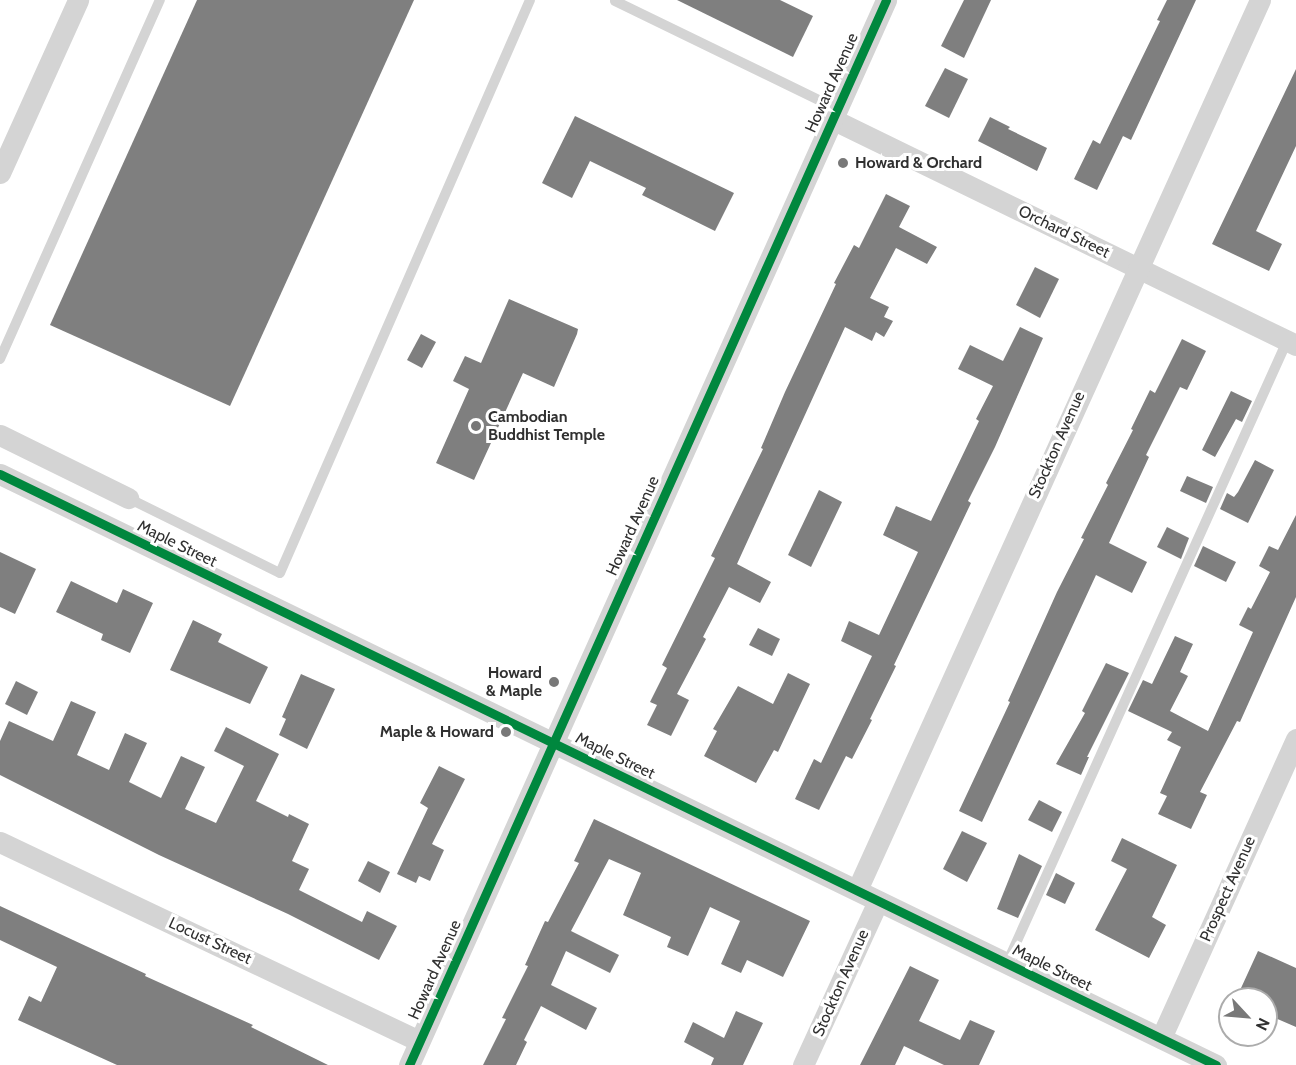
<!DOCTYPE html>
<html>
<head>
<meta charset="utf-8">
<style>
  body { margin:0 }
  #map { position:relative; width:1296px; height:1065px; overflow:hidden; background:#fff; font-family:Cabin,sans-serif }
  div>[style] { position:absolute }
  .building>* { inset:0; background:#7f7f7f }
  .service>* { height:10px; margin:-5px; padding:0 5px; transform-origin:5px; border-radius:5px; background:#d4d4d4 }
  .minor>* { height:21px; margin:-10.5px; padding:0 10.5px; transform-origin:10.5px; border-radius:10.5px; background:#d4d4d4 }
  .cycleway>* { height:9px; margin:-4.5px; padding:0 4.5px; transform-origin:4.5px; border-radius:4.5px; background:#00873e }
  .dots>* { width:16px; height:16px; translate:-50% -50%; box-sizing:border-box; border:3px solid #fff; border-radius:50% }
  span { translate:-50% -50%; white-space:nowrap; text-align:center; line-height:1.15; -webkit-text-stroke:6px #fff; paint-order:stroke }
  .street-label { font-size:16px; color:#303030 }
  .poi-label { font-size:16px; color:#303030; font-weight:700 }
  .left { translate:0 -50%; text-align:left }
  .right { translate:-100% -50%; text-align:right }
  .north { position:absolute; left:1218px; top:987px; width:60px; height:60px; box-sizing:border-box; background:#fff; border:2px solid #acacac; border-radius:50%; rotate:116deg; font-size:16px; font-weight:700; line-height:24px; text-align:center; color:#303030 }
  .north::after { content:''; display:block; margin:auto; width:21px; height:27px; background:#787878; clip-path:polygon(50% 0,100% 100%,50% 72%,0 100%) }
</style>
</head>
<body>
<div id="map">
  <div class="building">
    <div style="clip-path:polygon(197px 0,414px 0,230px 406px,50px 325px)"></div>
    <div style="clip-path:polygon(677px 0,780px 0,813px 16px,793px 57px)"></div>
    <div style="clip-path:polygon(964px 0,991px 0,964px 58px,941px 46px)"></div>
    <div style="clip-path:polygon(1167px 0,1196px 0,1131px 140px,1123px 136px,1097px 190px,1074px 179px,1093px 140px,1100px 144px,1160px 21px,1157px 20px)"></div>
    <div style="clip-path:polygon(945px 68px,968px 79px,949px 118px,925px 106px)"></div>
    <div style="clip-path:polygon(1296px 69px,1296px 146px,1256px 231px,1282px 244px,1269px 271px,1212px 244px)"></div>
    <div style="clip-path:polygon(575px 116px,734px 193px,715px 231px,642px 195px,646px 188px,590px 161px,572px 198px,542px 183px)"></div>
    <div style="clip-path:polygon(990px 117px,1010px 127px,1008px 129px,1047px 148px,1037px 171px,978px 141px)"></div>
    <div style="clip-path:polygon(886px 194px,910px 206px,899px 227px,937px 247px,927px 264px,896px 248px,870px 298px,889px 307px,884px 317px,893px 321px,884px 337px,876px 332px,872px 341px,845px 327px,737px 564px,771px 582px,760px 603px,729px 587px,703px 637px,706px 639px,677px 694px,689px 700px,671px 736px,647px 725px,657px 705px,650px 702px,667px 668px,662px 665px,715px 558px,711px 556px,763px 449px,761px 448px,785px 392px,836px 284px,834px 283px,854px 245px,859px 248px)"></div>
    <div style="clip-path:polygon(1035px 267px,1059px 279px,1040px 318px,1016px 305px)"></div>
    <div style="clip-path:polygon(509px 299px,578px 329px,577px 334px,554px 387px,523px 373px,474px 480px,436px 463px,469px 389px,453px 381px,465px 356px,481px 363px)"></div>
    <div style="clip-path:polygon(1020px 327px,1043px 338px,995px 447px,968px 501px,971px 503px,894px 665px,896px 666px,870px 719px,872px 720px,852px 759px,846px 756px,819px 810px,795px 799px,814px 759px,821px 763px,872px 656px,841px 641px,849px 621px,879px 635px,918px 552px,883px 535px,896px 506px,931px 521px,979px 421px,976px 419px,993px 386px,958px 369px,970px 345px,1003px 361px)"></div>
    <div style="clip-path:polygon(421px 334px,436px 342px,422px 368px,407px 360px)"></div>
    <div style="clip-path:polygon(1182px 339px,1206px 351px,1187px 390px,1180px 387px,1146px 455px,1149px 457px,1109px 543px,1147px 562px,1132px 593px,1096px 575px,982px 822px,959px 811px,1010px 702px,1008px 701px,1057px 592px,1084px 539px,1081px 538px,1108px 485px,1106px 483px,1133px 430px,1131px 429px,1150px 390px,1155px 393px)"></div>
    <div style="clip-path:polygon(1231px 391px,1252px 401px,1242px 422px,1236px 419px,1215px 457px,1202px 450px)"></div>
    <div style="clip-path:polygon(1255px 460px,1274px 470px,1248px 523px,1220px 509px,1227px 493px,1234px 497px,1238px 492px)"></div>
    <div style="clip-path:polygon(1187px 476px,1213px 487px,1206px 503px,1180px 491px)"></div>
    <div style="clip-path:polygon(819px 490px,842px 502px,811px 567px,788px 555px)"></div>
    <div style="clip-path:polygon(1296px 515px,1296px 597px,1240px 722px,1237px 721px,1200px 792px,1207px 795px,1191px 829px,1158px 814px,1167px 796px,1160px 793px,1181px 747px,1167px 740px,1172px 732px,1128px 711px,1143px 680px,1152px 684px,1175px 636px,1193px 644px,1180px 672px,1188px 676px,1170px 711px,1208px 731px,1253px 632px,1239px 625px,1248px 607px,1251px 609px,1270px 572px,1259px 566px,1269px 546px,1278px 550px)"></div>
    <div style="clip-path:polygon(1167px 527px,1189px 538px,1181px 559px,1157px 547px)"></div>
    <div style="clip-path:polygon(1203px 546px,1236px 562px,1226px 582px,1194px 566px)"></div>
    <div style="clip-path:polygon(0 552px,36px 569px,15px 614px,0 607px)"></div>
    <div style="clip-path:polygon(71px 581px,117px 603px,123px 589px,153px 603px,130px 653px,101px 640px,103px 634px,56px 612px)"></div>
    <div style="clip-path:polygon(193px 620px,222px 634px,218px 642px,268px 667px,250px 704px,170px 670px)"></div>
    <div style="clip-path:polygon(758px 628px,780px 639px,772px 656px,749px 645px)"></div>
    <div style="clip-path:polygon(1106px 663px,1129px 673px,1087px 757px,1089px 757px,1081px 775px,1056px 764px,1085px 713px,1082px 711px)"></div>
    <div style="clip-path:polygon(788px 673px,810px 684px,778px 752px,774px 750px,756px 783px,704px 756px,717px 731px,713px 729px,738px 686px,773px 704px)"></div>
    <div style="clip-path:polygon(301px 674px,335px 689px,307px 749px,279px 735px,286px 719px,282px 717px)"></div>
    <div style="clip-path:polygon(16px 681px,38px 692px,27px 715px,5px 704px)"></div>
    <div style="clip-path:polygon(71px 701px,96px 712px,77px 755px,109px 770px,125px 733px,147px 743px,129px 782px,161px 798px,181px 756px,205px 767px,185px 809px,216px 823px,244px 766px,214px 751px,226px 727px,279px 754px,256px 801px,288px 817px,289px 814px,309px 824px,292px 861px,309px 869px,299px 890px,362px 922px,367px 911px,397px 926px,379px 960px,288px 914px,159px 855px,0 775px,0 741px,9px 721px,53px 741px)"></div>
    <div style="clip-path:polygon(439px 766px,465px 779px,432px 844px,444px 850px,430px 881px,419px 876px,416px 883px,397px 874px,428px 808px,420px 803px)"></div>
    <div style="clip-path:polygon(1039px 800px,1062px 812px,1052px 832px,1028px 820px)"></div>
    <div style="clip-path:polygon(594px 819px,810px 921px,783px 977px,747px 960px,741px 973px,721px 964px,740px 921px,710px 907px,688px 956px,667px 947px,671px 937px,623px 915px,641px 873px,609px 859px,571px 931px,619px 955px,610px 973px,566px 951px,551px 985px,597px 1008px,586px 1030px,541px 1006px,524px 1040px,527px 1042px,516px 1065px,483px 1065px,506px 1019px,502px 1018px,528px 966px,525px 965px,545px 921px,548px 922px,579px 863px,574px 861px)"></div>
    <div style="clip-path:polygon(962px 831px,987px 843px,967px 882px,943px 869px)"></div>
    <div style="clip-path:polygon(1122px 838px,1177px 865px,1152px 917px,1166px 925px,1149px 958px,1095px 930px,1127px 869px,1111px 861px)"></div>
    <div style="clip-path:polygon(1019px 854px,1042px 866px,1018px 918px,997px 909px)"></div>
    <div style="clip-path:polygon(368px 861px,390px 872px,380px 893px,358px 881px)"></div>
    <div style="clip-path:polygon(1056px 873px,1075px 883px,1065px 904px,1046px 895px)"></div>
    <div style="clip-path:polygon(0 906px,146px 974px,145px 976px,253px 1025px,251px 1027px,328px 1065px,117px 1065px,18px 1020px,29px 996px,41px 1002px,57px 967px,0 940px)"></div>
    <div style="clip-path:polygon(1258px 951px,1296px 968px,1296px 1027px,1266px 1014px,1266px 999px,1236px 999px)"></div>
    <div style="clip-path:polygon(910px 966px,939px 980px,919px 1021px,960px 1040px,970px 1020px,995px 1031px,979px 1065px,944px 1065px,904px 1046px,895px 1065px,860px 1065px)"></div>
    <div style="clip-path:polygon(736px 1011px,763px 1023px,743px 1065px,711px 1065px,714px 1058px,684px 1042px,693px 1022px,724px 1038px)"></div>
  </div>
  <div class="service">
    <div style="left:615px;top:1px;width:247px;rotate:25.9deg"></div>
    <div style="left:0;top:359px;width:393px;rotate:-66deg"></div>
    <div style="left:128px;top:498px;width:169px;rotate:26.3deg"></div>
    <div style="left:280px;top:573px;width:625px;rotate:-66.43deg"></div>
    <div style="left:1007px;top:963px;width:682px;rotate:-65.76deg"></div>
  </div>
  <div class="minor">
    <div style="left:832px;top:119px;width:516px;rotate:25.97deg"></div>
    <div style="left:0;top:173px;width:190px;rotate:-65.7deg"></div>
    <div style="left:0;top:435px;width:143px;rotate:26.2deg"></div>
    <div style="left:0;top:474px;width:1352px;rotate:25.92deg"></div>
    <div style="left:0;top:842px;width:464px;rotate:25.4deg"></div>
    <div style="left:857px;top:890px;width:977px;rotate:-65.64deg"></div>
    <div style="left:1161px;top:1038px;width:328px;rotate:-65.7deg"></div>
    <div style="left:409px;top:1065px;width:1167px;rotate:-65.87deg"></div>
    <div style="left:803px;top:1065px;width:180px;rotate:-65.4deg"></div>
  </div>
  <div class="cycleway">
    <div style="left:0;top:474px;width:1352px;rotate:25.92deg"></div>
    <div style="left:409px;top:1065px;width:1167px;rotate:-65.87deg"></div>
  </div>
  <div class="dots">
    <div style="left:843px;top:163px;background:#787878"></div>
    <div style="left:476px;top:426px;background:#787878"></div>
    <div style="left:554px;top:682px;background:#787878"></div>
    <div style="left:506px;top:732px;background:#787878"></div>
  </div>
  <div class="street-label">
    <span style="left:832px;top:83px;rotate:-66deg">Howard Avenue</span>
    <span style="left:1064px;top:232px;rotate:26deg">Orchard Street</span>
    <span style="left:1057px;top:445px;rotate:-66deg">Stockton Avenue</span>
    <span style="left:633px;top:526px;rotate:-66deg">Howard Avenue</span>
    <span style="left:177px;top:544px;rotate:26deg">Maple Street</span>
    <span style="left:615px;top:756px;rotate:26deg">Maple Street</span>
    <span style="left:1228px;top:889px;rotate:-66deg">Prospect Avenue</span>
    <span style="left:210px;top:941px;rotate:25deg">Locust Street</span>
    <span style="left:1052px;top:968px;rotate:26deg">Maple Street</span>
    <span style="left:435px;top:970px;rotate:-66deg">Howard Avenue</span>
    <span style="left:841px;top:983px;rotate:-66deg">Stockton Avenue</span>
  </div>
  <div class="poi-label">
    <span class="left" style="left:855px;top:163px">Howard &amp; Orchard</span>
    <span class="left" style="left:488px;top:426px">Cambodian<br>Buddhist Temple</span>
    <span class="right" style="left:542px;top:682px">Howard<br>&amp; Maple</span>
    <span class="right" style="left:494px;top:732px">Maple &amp; Howard</span>
  </div>
  <div class="north">N</div>
</div>
</body>
</html>
